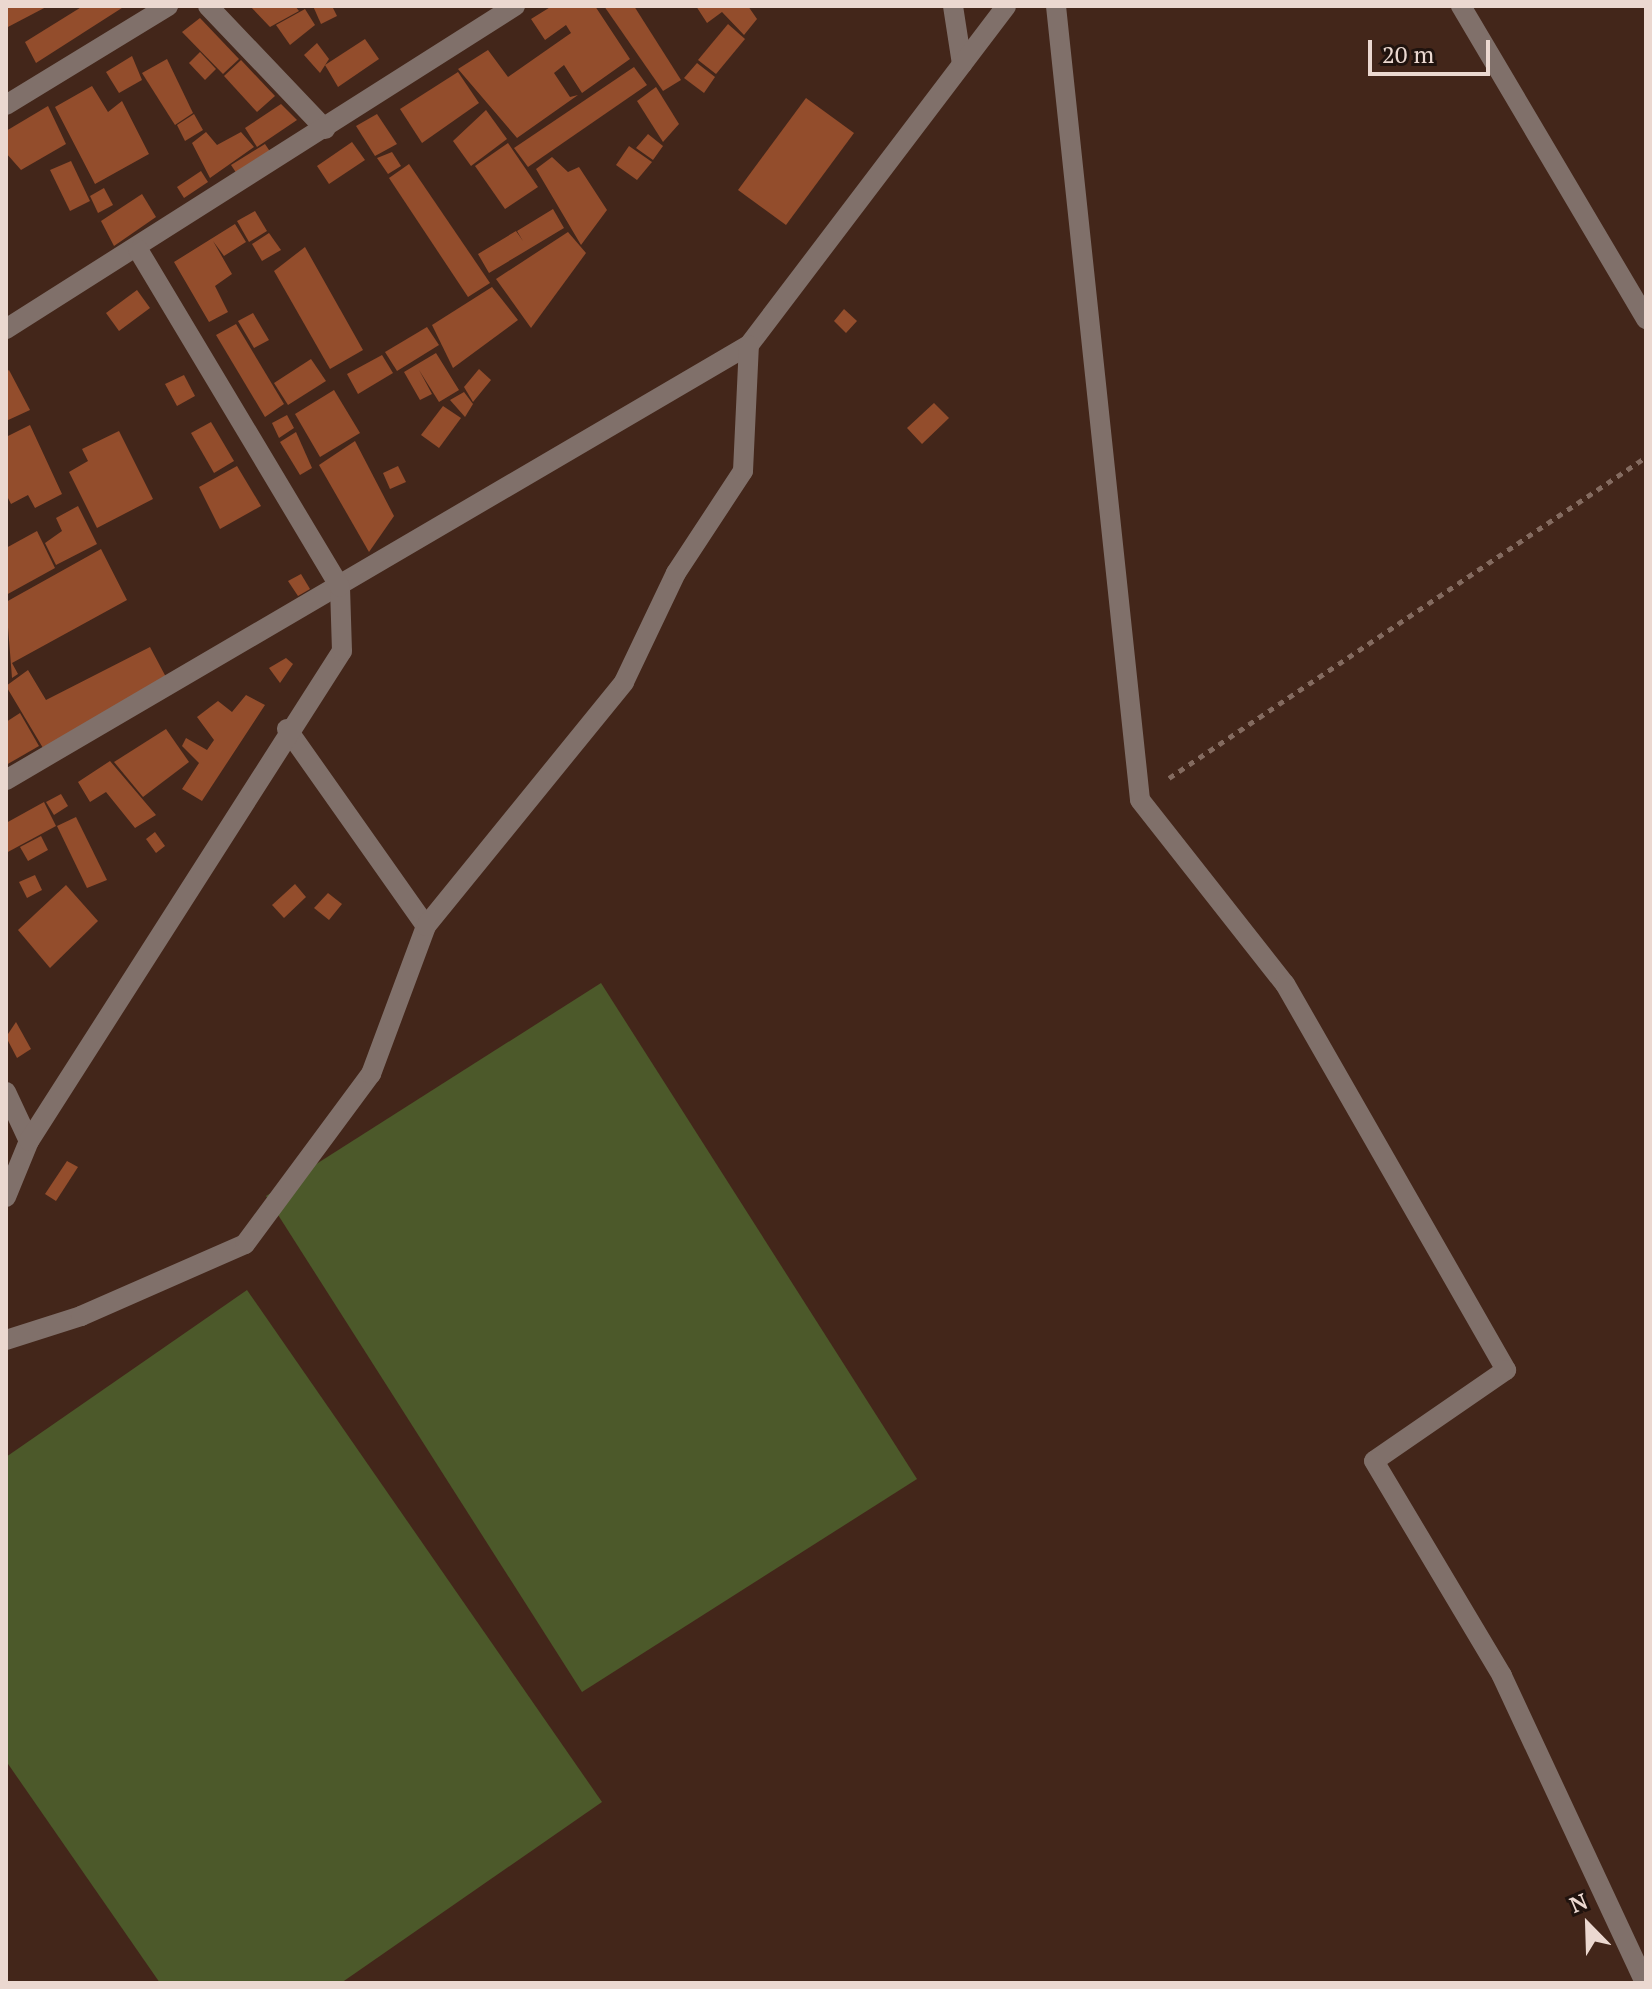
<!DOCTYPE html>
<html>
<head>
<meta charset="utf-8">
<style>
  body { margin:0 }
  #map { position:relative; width:1652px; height:1989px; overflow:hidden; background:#43261a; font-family:"PT Serif",serif }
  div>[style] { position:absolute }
  .green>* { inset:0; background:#4c592a }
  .building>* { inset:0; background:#934d2c }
  .path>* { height:5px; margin-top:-2.5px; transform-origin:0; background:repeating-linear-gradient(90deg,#846b60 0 6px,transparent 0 12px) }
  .minor>* { height:20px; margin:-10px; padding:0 10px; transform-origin:10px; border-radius:10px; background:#80706a }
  span { translate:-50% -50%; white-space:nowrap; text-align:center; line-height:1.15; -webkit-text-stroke:8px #20130e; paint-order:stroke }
  .frame { position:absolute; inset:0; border:8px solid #ebd8d0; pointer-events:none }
  .north { position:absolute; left:1548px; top:1885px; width:80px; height:80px; -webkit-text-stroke:6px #20130e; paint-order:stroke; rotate:337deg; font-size:22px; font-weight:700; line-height:32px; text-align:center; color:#ebd8d0 }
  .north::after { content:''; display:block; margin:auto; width:28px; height:36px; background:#ebd8d0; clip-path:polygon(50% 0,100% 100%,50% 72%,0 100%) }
  .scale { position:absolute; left:1368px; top:40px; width:122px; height:36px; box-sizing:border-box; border:4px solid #ebd8d0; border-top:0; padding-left:10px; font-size:24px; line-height:28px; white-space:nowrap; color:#ebd8d0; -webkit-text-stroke:6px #20130e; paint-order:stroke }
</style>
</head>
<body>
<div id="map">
  <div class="green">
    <div style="clip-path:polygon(601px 983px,917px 1479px,582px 1692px,266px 1196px)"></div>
    <div style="clip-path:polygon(247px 1290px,602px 1802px,341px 1983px,160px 1983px,6px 1761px,6px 1457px)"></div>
  </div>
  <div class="building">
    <div style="clip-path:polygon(6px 6px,48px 6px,6px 28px)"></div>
    <div style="clip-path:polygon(83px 6px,125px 6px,36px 63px,25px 42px)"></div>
    <div style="clip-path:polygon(250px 6px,295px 6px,299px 11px,270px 27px)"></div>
    <div style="clip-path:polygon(313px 6px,332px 6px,337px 16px,321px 24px)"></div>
    <div style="clip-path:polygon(552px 6px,595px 6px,630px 59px,582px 93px,564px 65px,554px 73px,570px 97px,578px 95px,517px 138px,458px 69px,488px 50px,508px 77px,571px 33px,566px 25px,545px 40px,531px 19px)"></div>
    <div style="clip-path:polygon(604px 6px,634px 6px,681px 80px,663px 91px)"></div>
    <div style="clip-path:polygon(696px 6px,748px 6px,757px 19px,744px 35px,722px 12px,707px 23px)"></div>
    <div style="clip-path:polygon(305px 9px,315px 25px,290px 45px,276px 25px)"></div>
    <div style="clip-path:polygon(200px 18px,239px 59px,223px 74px,182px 32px)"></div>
    <div style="clip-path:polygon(728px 24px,745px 39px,716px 74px,698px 60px)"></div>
    <div style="clip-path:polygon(365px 39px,379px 59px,338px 87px,325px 65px)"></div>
    <div style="clip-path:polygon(317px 43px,329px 59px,320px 73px,304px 55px)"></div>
    <div style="clip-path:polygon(200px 52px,216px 69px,205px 80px,189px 63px)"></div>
    <div style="clip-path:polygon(132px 56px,142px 80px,119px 93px,106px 72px)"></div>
    <div style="clip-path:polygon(167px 59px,193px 113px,175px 125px,142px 73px)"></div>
    <div style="clip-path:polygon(241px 60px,275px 96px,257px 112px,224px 76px)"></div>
    <div style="clip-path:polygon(697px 63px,715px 77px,704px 93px,684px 78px)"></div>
    <div style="clip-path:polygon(634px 67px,647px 85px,528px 167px,514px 148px)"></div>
    <div style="clip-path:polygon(458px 72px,479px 103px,422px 143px,400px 109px)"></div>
    <div style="clip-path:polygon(92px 86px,108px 112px,122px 101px,149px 154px,95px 184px,55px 107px)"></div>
    <div style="clip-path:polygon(656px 87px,679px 124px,663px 142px,637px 101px)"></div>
    <div style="clip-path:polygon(806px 98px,854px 133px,786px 225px,738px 190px)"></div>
    <div style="clip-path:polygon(281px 104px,297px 120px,257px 147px,245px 128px)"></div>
    <div style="clip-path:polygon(48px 106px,66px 144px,21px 170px,6px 153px,6px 131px)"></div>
    <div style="clip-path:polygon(486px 110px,507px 139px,471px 166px,453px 141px)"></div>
    <div style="clip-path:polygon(194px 114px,203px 130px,185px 141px,177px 125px)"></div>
    <div style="clip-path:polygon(377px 114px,397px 144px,375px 156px,356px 126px)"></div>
    <div style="clip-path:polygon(206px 132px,217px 145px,241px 132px,254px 147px,210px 178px,192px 143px)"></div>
    <div style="clip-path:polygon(648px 134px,663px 146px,653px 160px,636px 148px)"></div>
    <div style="clip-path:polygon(352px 142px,365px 160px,329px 184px,317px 166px)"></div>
    <div style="clip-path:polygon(508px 143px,538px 187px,505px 209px,475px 166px)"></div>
    <div style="clip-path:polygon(265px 144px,271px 153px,239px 177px,231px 165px)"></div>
    <div style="clip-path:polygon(629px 146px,652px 162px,637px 180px,616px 165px)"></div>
    <div style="clip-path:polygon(392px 152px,401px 166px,388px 174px,377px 158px)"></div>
    <div style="clip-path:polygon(552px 157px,568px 172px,579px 167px,607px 210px,581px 245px,536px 169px)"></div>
    <div style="clip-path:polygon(71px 161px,90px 201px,70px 211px,50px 170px)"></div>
    <div style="clip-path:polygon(409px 164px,490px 283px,468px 297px,389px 178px)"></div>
    <div style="clip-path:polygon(201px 171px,208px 182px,184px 198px,177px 187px)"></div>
    <div style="clip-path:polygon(104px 188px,113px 205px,98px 213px,90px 196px)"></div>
    <div style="clip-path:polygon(142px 194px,156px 217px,114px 246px,101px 221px)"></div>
    <div style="clip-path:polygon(553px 209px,564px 228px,489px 273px,478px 254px,516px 231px,523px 241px,517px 231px)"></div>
    <div style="clip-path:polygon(255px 211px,267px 231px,249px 242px,237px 221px)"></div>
    <div style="clip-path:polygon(235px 224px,246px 242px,224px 256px,213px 241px,232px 274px,215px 286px,228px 312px,209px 322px,174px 262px)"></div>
    <div style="clip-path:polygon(568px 232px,586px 253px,531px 328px,496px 279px)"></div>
    <div style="clip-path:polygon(269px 233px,281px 250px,262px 261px,252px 244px)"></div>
    <div style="clip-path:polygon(305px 247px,363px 350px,330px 369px,274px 271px)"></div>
    <div style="clip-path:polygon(492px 287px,518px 320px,453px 368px,432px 325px)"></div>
    <div style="clip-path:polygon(137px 290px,150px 308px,119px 331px,106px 313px)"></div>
    <div style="clip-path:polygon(844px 309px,857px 321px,846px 333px,834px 321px)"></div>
    <div style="clip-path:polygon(253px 313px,269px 340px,254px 348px,238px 321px)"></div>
    <div style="clip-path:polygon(236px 324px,284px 404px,265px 417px,216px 335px)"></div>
    <div style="clip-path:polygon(427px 327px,439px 345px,397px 371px,385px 352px)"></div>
    <div style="clip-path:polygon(436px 353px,459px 390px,439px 402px,419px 370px,432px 394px,420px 400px,404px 372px)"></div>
    <div style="clip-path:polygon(382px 355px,393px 373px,358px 394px,347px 374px)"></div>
    <div style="clip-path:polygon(311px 359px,326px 381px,288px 405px,274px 383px)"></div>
    <div style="clip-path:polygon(479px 369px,491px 380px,473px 402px,464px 387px)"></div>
    <div style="clip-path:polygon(9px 370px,30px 410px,6px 421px,6px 372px)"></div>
    <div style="clip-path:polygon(184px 375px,195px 396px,177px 406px,165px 384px)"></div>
    <div style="clip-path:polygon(334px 390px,360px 433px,320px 457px,295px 414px)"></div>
    <div style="clip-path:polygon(464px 392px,473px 404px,465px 417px,450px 400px)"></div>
    <div style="clip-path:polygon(934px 403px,949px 418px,922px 444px,907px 428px)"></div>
    <div style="clip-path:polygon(443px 406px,461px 418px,439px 448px,421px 435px)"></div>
    <div style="clip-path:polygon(287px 415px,294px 428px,279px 438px,272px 423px)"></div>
    <div style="clip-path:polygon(211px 422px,234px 461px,214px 473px,191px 433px)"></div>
    <div style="clip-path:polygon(30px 425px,62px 494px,35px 508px,28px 495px,11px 504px,6px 494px,6px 437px)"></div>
    <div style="clip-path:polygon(119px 431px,153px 499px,97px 528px,69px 472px,88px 461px,82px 449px)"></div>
    <div style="clip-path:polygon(296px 432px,312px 468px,300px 475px,280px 442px)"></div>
    <div style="clip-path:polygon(355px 441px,394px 516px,369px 552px,319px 465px)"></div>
    <div style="clip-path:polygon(237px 466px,261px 506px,220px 529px,199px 487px)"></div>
    <div style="clip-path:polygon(398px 466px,406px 482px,390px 489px,383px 473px)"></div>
    <div style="clip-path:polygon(78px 506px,97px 544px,56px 565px,45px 543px,62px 531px,56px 518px)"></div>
    <div style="clip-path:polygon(37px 531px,55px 568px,6px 595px,6px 548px)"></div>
    <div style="clip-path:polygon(101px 549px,127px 600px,12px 663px,18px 674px,12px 678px,6px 602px)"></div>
    <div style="clip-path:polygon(301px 574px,310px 589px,298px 596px,288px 581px)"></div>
    <div style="clip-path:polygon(150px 647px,167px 679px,43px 748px,6px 686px,28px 670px,46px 700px)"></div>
    <div style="clip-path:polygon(286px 658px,293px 664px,280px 683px,269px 668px)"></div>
    <div style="clip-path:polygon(246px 695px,265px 705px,202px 801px,182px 789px,199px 763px,182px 746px,186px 738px,207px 750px,214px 740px,197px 717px,218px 701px,232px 712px)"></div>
    <div style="clip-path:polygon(20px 713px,39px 746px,6px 765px,6px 722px)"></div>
    <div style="clip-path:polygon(166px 729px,189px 762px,143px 797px,114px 762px)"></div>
    <div style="clip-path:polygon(110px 761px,156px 815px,135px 828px,106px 792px,90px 802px,78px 782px)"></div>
    <div style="clip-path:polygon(61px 794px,68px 806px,54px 815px,46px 802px)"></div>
    <div style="clip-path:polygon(44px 802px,56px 826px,6px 853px,6px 823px)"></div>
    <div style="clip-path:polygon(76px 817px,107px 880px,87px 888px,57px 826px)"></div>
    <div style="clip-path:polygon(155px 832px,165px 846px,156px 853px,146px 839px)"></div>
    <div style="clip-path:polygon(41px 836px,48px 850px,28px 861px,20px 847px)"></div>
    <div style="clip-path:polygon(35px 875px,42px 890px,27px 898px,19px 882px)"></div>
    <div style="clip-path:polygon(295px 884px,306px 897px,284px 918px,272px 905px)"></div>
    <div style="clip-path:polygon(66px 885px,98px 921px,50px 968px,18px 930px)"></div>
    <div style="clip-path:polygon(328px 893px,342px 904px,329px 920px,314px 908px)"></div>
    <div style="clip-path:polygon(16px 1022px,31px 1049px,17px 1058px,6px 1037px)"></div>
    <div style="clip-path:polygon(67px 1161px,78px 1167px,56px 1201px,45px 1194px)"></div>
  </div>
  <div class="path">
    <div style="left:1169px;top:778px;width:575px;rotate:-33.94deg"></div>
  </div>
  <div class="minor">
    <div style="left:208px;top:6px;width:170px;rotate:46.4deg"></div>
    <div style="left:953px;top:6px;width:59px;rotate:81.2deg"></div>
    <div style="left:1056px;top:6px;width:798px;rotate:83.96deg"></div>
    <div style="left:1140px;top:800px;width:234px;rotate:51.8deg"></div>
    <div style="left:1285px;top:984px;width:445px;rotate:60.2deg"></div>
    <div style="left:1506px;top:1370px;width:160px;rotate:145.4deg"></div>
    <div style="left:1374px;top:1461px;width:250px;rotate:59.2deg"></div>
    <div style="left:1502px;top:1676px;width:339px;rotate:65deg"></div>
    <div style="left:1461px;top:6px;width:364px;rotate:59.4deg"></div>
    <div style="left:6px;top:105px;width:190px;rotate:-31.4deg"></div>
    <div style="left:6px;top:329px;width:603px;rotate:-32.4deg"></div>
    <div style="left:287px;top:729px;width:241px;rotate:54.8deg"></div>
    <div style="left:6px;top:780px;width:861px;rotate:-30.35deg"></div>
    <div style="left:749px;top:345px;width:425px;rotate:-52.8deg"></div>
    <div style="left:6px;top:1092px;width:54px;rotate:64.9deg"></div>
    <div style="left:6px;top:1197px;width:61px;rotate:-67.7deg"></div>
    <div style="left:29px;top:1141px;width:581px;rotate:-57.43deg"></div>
    <div style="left:342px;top:651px;width:64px;rotate:-91.8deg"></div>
    <div style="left:340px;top:587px;width:393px;rotate:-120.9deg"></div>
    <div style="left:6px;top:1340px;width:79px;rotate:-17.7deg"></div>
    <div style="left:81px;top:1316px;width:179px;rotate:-23.7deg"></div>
    <div style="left:245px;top:1244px;width:212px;rotate:-53.5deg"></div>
    <div style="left:371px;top:1074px;width:158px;rotate:-69.6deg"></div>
    <div style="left:426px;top:926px;width:314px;rotate:-50.9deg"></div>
    <div style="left:624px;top:682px;width:121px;rotate:-64.5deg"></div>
    <div style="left:676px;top:573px;width:122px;rotate:-56.7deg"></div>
    <div style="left:743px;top:471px;width:126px;rotate:-87.3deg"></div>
  </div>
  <div class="frame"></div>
  <div class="north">N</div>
  <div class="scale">20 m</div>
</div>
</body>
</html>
